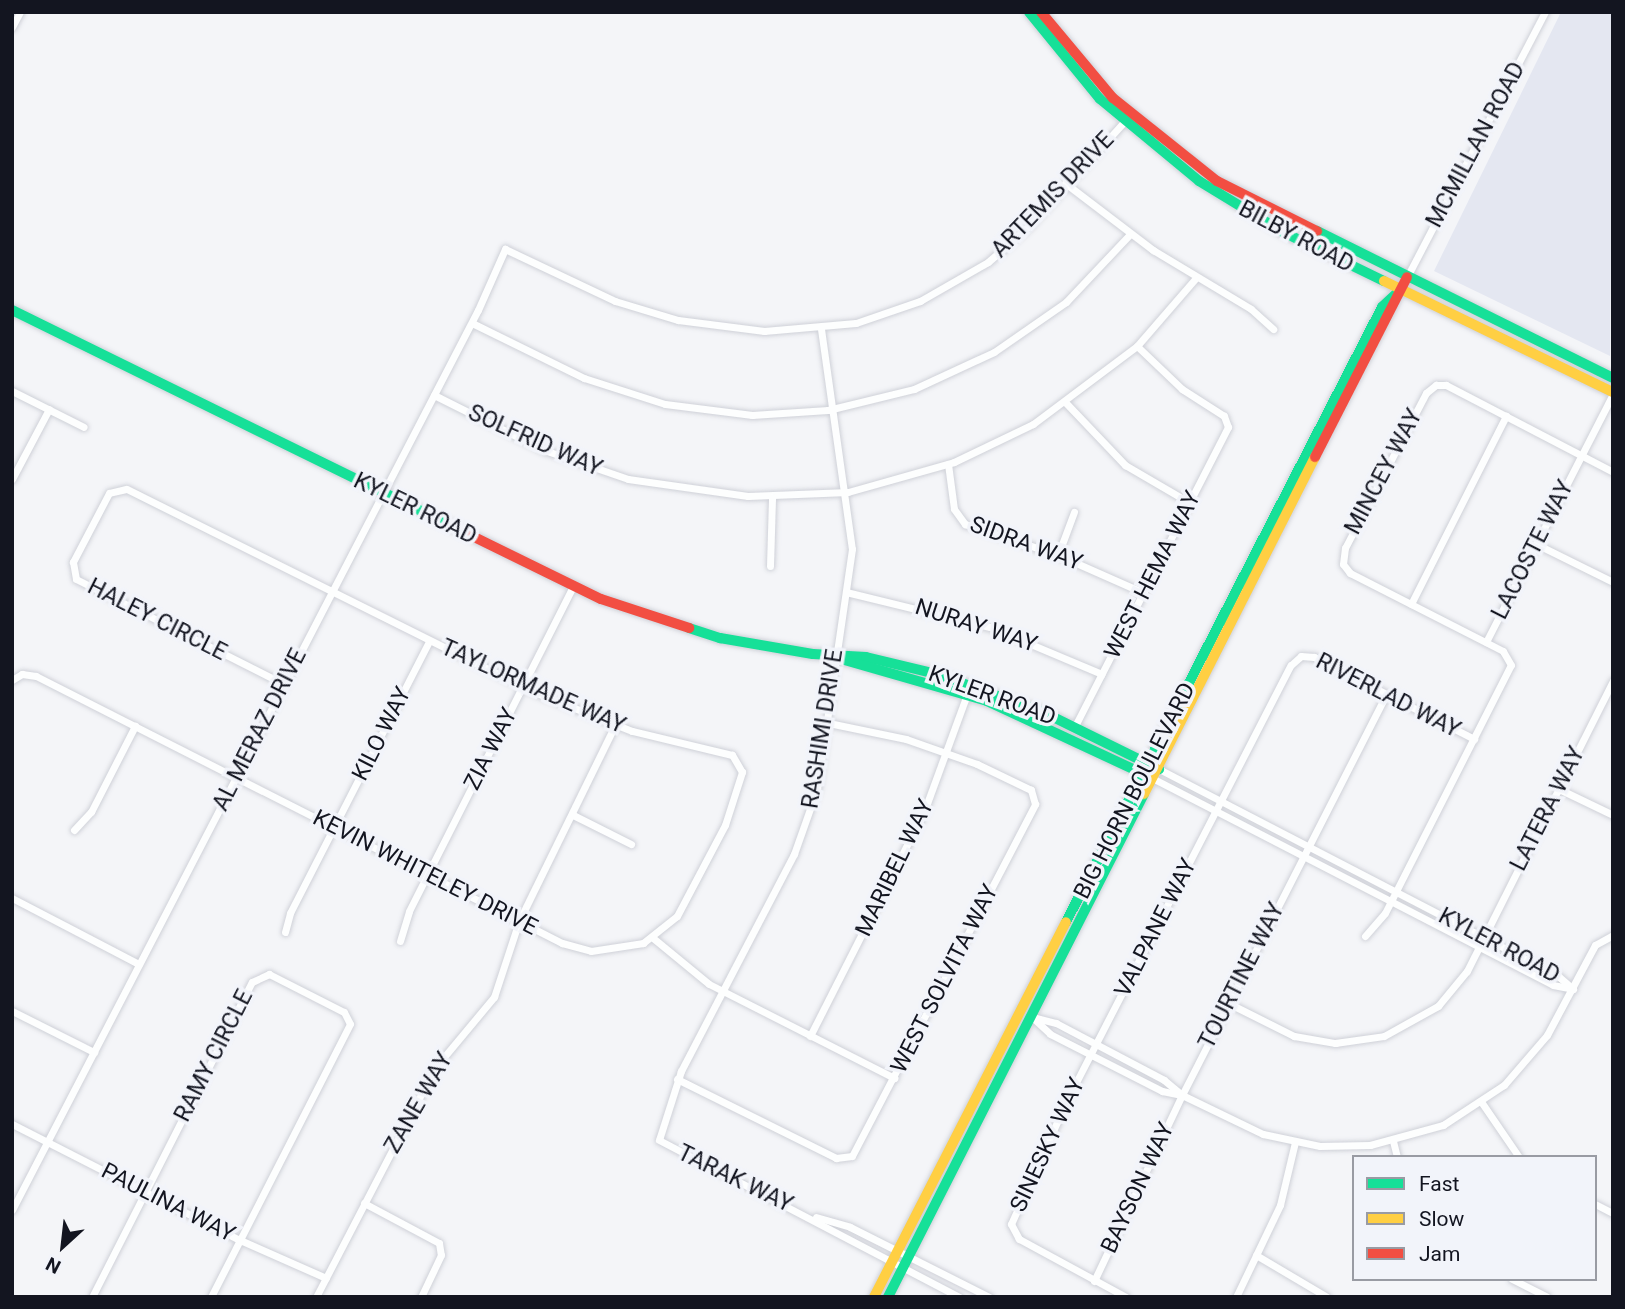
<!DOCTYPE html>
<html>
<head>
<meta charset="utf-8">
<style>
  body { margin:0 }
  #map { position:relative; width:1625px; height:1309px; overflow:hidden; background:#f4f5f8; font-family:Roboto,sans-serif }
  div>[style] { position:absolute }
  .built>* { inset:0; background:#e4e7f1 }
  .roads { filter:drop-shadow(0 0 2px #cfd1d8) drop-shadow(0 0 2px #cfd1d8) }
  .street>* { height:7px; margin:-3.5px; padding:0 3.5px; transform-origin:3.5px; border-radius:3.5px; background:#fdfefe }
  .fast>* { height:10px; margin:-5px; padding:0 5px; transform-origin:5px; border-radius:5px; background:#16e098 }
  .slow>* { height:10px; margin:-5px; padding:0 5px; transform-origin:5px; border-radius:5px; background:#ffcf43 }
  .jam>* { height:10px; margin:-5px; padding:0 5px; transform-origin:5px; border-radius:5px; background:#f24e42 }
  span { translate:-50% -50%; white-space:nowrap; text-align:center; line-height:1.15; -webkit-text-stroke:7px #f2f4fa; paint-order:stroke }
  .street-label { font-size:23px; color:#131520 }
  .frame { position:absolute; inset:0; border:14px solid #131520; pointer-events:none }
  .legend { position:absolute; left:1352px; top:1155px; width:245px; height:126px; box-sizing:border-box; background:#f2f4fa; border:2px solid #999ba3; margin:0; padding:9px 12px; list-style:none; font-size:21px; color:#131520 }
  .legend li { display:flex; align-items:center; gap:14px; height:35px }
  .legend b { width:35px; border:2px solid #999ba3 }
  .north { position:absolute; left:28px; top:1211px; width:70px; height:70px; -webkit-text-stroke:5px #f2f4fa; paint-order:stroke; rotate:207deg; font-size:19px; font-weight:700; line-height:28px; text-align:center; color:#131520 }
  .north::after { content:''; display:block; margin:auto; width:24px; height:32px; background:#131520; clip-path:polygon(50% 0,100% 100%,50% 72%,0 100%) }
</style>
</head>
<body>
<div id="map">
  <div class="built">
    <div style="clip-path:polygon(1561px 12px,1613px 12px,1610px 356px,1434px 271px)"></div>
  </div>
  <div class="roads">
    <div class="street">
      <div style="left:12px;top:27px;width:17px;rotate:-62deg"></div>
      <div style="left:1065px;top:183px;width:111px;rotate:37.3deg"></div>
      <div style="left:1153px;top:250px;width:114px;rotate:31deg"></div>
      <div style="left:1251px;top:309px;width:30px;rotate:42deg"></div>
      <div style="left:1407px;top:277px;width:299px;rotate:-62.5deg"></div>
      <div style="left:472px;top:323px;width:125px;rotate:26.2deg"></div>
      <div style="left:584px;top:378px;width:85px;rotate:17.8deg"></div>
      <div style="left:665px;top:404px;width:88px;rotate:7.2deg"></div>
      <div style="left:752px;top:415px;width:76px;rotate:-3.8deg"></div>
      <div style="left:828px;top:410px;width:89px;rotate:-13.7deg"></div>
      <div style="left:914px;top:389px;width:88px;rotate:-24.8deg"></div>
      <div style="left:994px;top:352px;width:88px;rotate:-34.8deg"></div>
      <div style="left:1066px;top:302px;width:93px;rotate:-46.7deg"></div>
      <div style="left:821px;top:329px;width:222px;rotate:82deg"></div>
      <div style="left:852px;top:549px;width:243px;rotate:98.3deg"></div>
      <div style="left:817px;top:789px;width:69px;rotate:109.5deg"></div>
      <div style="left:794px;top:854px;width:245px;rotate:117.5deg"></div>
      <div style="left:681px;top:1071px;width:72px;rotate:107.7deg"></div>
      <div style="left:659px;top:1140px;width:339px;rotate:27.6deg"></div>
      <div style="left:12px;top:391px;width:80px;rotate:26.6deg"></div>
      <div style="left:434px;top:395px;width:123px;rotate:26.6deg"></div>
      <div style="left:544px;top:450px;width:89px;rotate:19deg"></div>
      <div style="left:628px;top:479px;width:121px;rotate:8.1deg"></div>
      <div style="left:748px;top:496px;width:100px;rotate:-2.3deg"></div>
      <div style="left:848px;top:492px;width:110px;rotate:-15.8deg"></div>
      <div style="left:954px;top:462px;width:88px;rotate:-25.7deg"></div>
      <div style="left:1033px;top:424px;width:130px;rotate:-36.9deg"></div>
      <div style="left:1137px;top:346px;width:90px;rotate:-49.1deg"></div>
      <div style="left:1066px;top:403px;width:86px;rotate:46.4deg"></div>
      <div style="left:1125px;top:465px;width:75px;rotate:30.3deg"></div>
      <div style="left:948px;top:464px;width:45px;rotate:82.4deg"></div>
      <div style="left:954px;top:509px;width:19px;rotate:54deg"></div>
      <div style="left:965px;top:524px;width:98px;rotate:18.4deg"></div>
      <div style="left:1058px;top:555px;width:94px;rotate:23.8deg"></div>
      <div style="left:12px;top:479px;width:79px;rotate:-62.1deg"></div>
      <div style="left:1536px;top:544px;width:86px;rotate:26.3deg"></div>
      <div style="left:1058px;top:555px;width:46px;rotate:-69.6deg"></div>
      <div style="left:770px;top:566px;width:69px;rotate:-88.3deg"></div>
      <div style="left:846px;top:592px;width:148px;rotate:13.7deg"></div>
      <div style="left:990px;top:627px;width:121px;rotate:22.8deg"></div>
      <div style="left:1411px;top:604px;width:211px;rotate:-63.2deg"></div>
      <div style="left:1486px;top:642px;width:279px;rotate:-62.9deg"></div>
      <div style="left:12px;top:680px;width:12px;rotate:-31deg"></div>
      <div style="left:22px;top:674px;width:14px;rotate:8deg"></div>
      <div style="left:36px;top:676px;width:590px;rotate:26.91deg"></div>
      <div style="left:562px;top:943px;width:30px;rotate:15deg"></div>
      <div style="left:591px;top:951px;width:53px;rotate:-8.7deg"></div>
      <div style="left:643px;top:943px;width:43px;rotate:-38.5deg"></div>
      <div style="left:677px;top:916px;width:103px;rotate:-62.2deg"></div>
      <div style="left:725px;top:825px;width:56px;rotate:-72.2deg"></div>
      <div style="left:742px;top:772px;width:20px;rotate:-120deg"></div>
      <div style="left:732px;top:755px;width:103px;rotate:-166.5deg"></div>
      <div style="left:632px;top:731px;width:108px;rotate:-158.2deg"></div>
      <div style="left:532px;top:691px;width:453px;rotate:-153.5deg"></div>
      <div style="left:126px;top:489px;width:17px;rotate:167deg"></div>
      <div style="left:109px;top:493px;width:78px;rotate:117.6deg"></div>
      <div style="left:73px;top:562px;width:17px;rotate:80deg"></div>
      <div style="left:76px;top:579px;width:233px;rotate:26.8deg"></div>
      <div style="left:1075px;top:726px;width:336px;rotate:-62.9deg"></div>
      <div style="left:1228px;top:427px;width:12px;rotate:-110deg"></div>
      <div style="left:1224px;top:416px;width:50px;rotate:-147.3deg"></div>
      <div style="left:1182px;top:389px;width:62px;rotate:-136.3deg"></div>
      <div style="left:1159px;top:769px;width:449px;rotate:27.4deg"></div>
      <div style="left:1558px;top:976px;width:20px;rotate:41deg"></div>
      <div style="left:1154px;top:779px;width:449px;rotate:27.3deg"></div>
      <div style="left:1553px;top:985px;width:20px;rotate:11deg"></div>
      <div style="left:1559px;top:789px;width:60px;rotate:25.7deg"></div>
      <div style="left:573px;top:815px;width:65px;rotate:26.6deg"></div>
      <div style="left:74px;top:830px;width:25px;rotate:-47deg"></div>
      <div style="left:91px;top:812px;width:97px;rotate:-62.9deg"></div>
      <div style="left:12px;top:898px;width:143px;rotate:27.5deg"></div>
      <div style="left:285px;top:932px;width:20px;rotate:-75deg"></div>
      <div style="left:290px;top:913px;width:305px;rotate:-62.9deg"></div>
      <div style="left:1365px;top:936px;width:30px;rotate:-49deg"></div>
      <div style="left:1385px;top:913px;width:278px;rotate:-63.1deg"></div>
      <div style="left:1511px;top:665px;width:16px;rotate:-120deg"></div>
      <div style="left:1503px;top:651px;width:172px;rotate:-153deg"></div>
      <div style="left:1350px;top:573px;width:11px;rotate:-128deg"></div>
      <div style="left:1343px;top:564px;width:16px;rotate:-83deg"></div>
      <div style="left:1345px;top:548px;width:175px;rotate:-62.4deg"></div>
      <div style="left:1426px;top:393px;width:13px;rotate:-39deg"></div>
      <div style="left:1436px;top:385px;width:10px"></div>
      <div style="left:1446px;top:385px;width:188px;rotate:27.5deg"></div>
      <div style="left:653px;top:938px;width:72px;rotate:39.4deg"></div>
      <div style="left:709px;top:984px;width:208px;rotate:26.9deg"></div>
      <div style="left:400px;top:941px;width:31px;rotate:-73deg"></div>
      <div style="left:409px;top:911px;width:364px;rotate:-63.2deg"></div>
      <div style="left:1228px;top:1003px;width:74px;rotate:26.6deg"></div>
      <div style="left:1294px;top:1036px;width:42px;rotate:9.7deg"></div>
      <div style="left:1335px;top:1043px;width:49px;rotate:-8.1deg"></div>
      <div style="left:1384px;top:1036px;width:62px;rotate:-29.1deg"></div>
      <div style="left:1438px;top:1006px;width:45px;rotate:-50.4deg"></div>
      <div style="left:1467px;top:971px;width:325px;rotate:-63.3deg"></div>
      <div style="left:12px;top:1011px;width:92px;rotate:26.6deg"></div>
      <div style="left:1032px;top:1017px;width:25px;rotate:14deg"></div>
      <div style="left:1056px;top:1023px;width:122px;rotate:27.8deg"></div>
      <div style="left:1164px;top:1080px;width:23px;rotate:40deg"></div>
      <div style="left:1182px;top:1095px;width:90px;rotate:25.7deg"></div>
      <div style="left:1263px;top:1134px;width:58px;rotate:11.9deg"></div>
      <div style="left:1320px;top:1146px;width:50px;rotate:-1.1deg"></div>
      <div style="left:1370px;top:1145px;width:76px;rotate:-15.3deg"></div>
      <div style="left:1443px;top:1125px;width:73px;rotate:-33.3deg"></div>
      <div style="left:1504px;top:1085px;width:66px;rotate:-49.3deg"></div>
      <div style="left:1547px;top:1035px;width:102px;rotate:-61.9deg"></div>
      <div style="left:1595px;top:945px;width:21px;rotate:-29deg"></div>
      <div style="left:1032px;top:1017px;width:25px;rotate:43deg"></div>
      <div style="left:1050px;top:1034px;width:126px;rotate:27deg"></div>
      <div style="left:1162px;top:1091px;width:19px;rotate:12deg"></div>
      <div style="left:810px;top:1036px;width:254px;rotate:-63.1deg"></div>
      <div style="left:925px;top:809px;width:122px;rotate:-69.9deg"></div>
      <div style="left:677px;top:1079px;width:178px;rotate:26.4deg"></div>
      <div style="left:836px;top:1158px;width:16px;rotate:-7deg"></div>
      <div style="left:852px;top:1156px;width:397px;rotate:-62.5deg"></div>
      <div style="left:1035px;top:804px;width:15px;rotate:-106deg"></div>
      <div style="left:1031px;top:790px;width:60px;rotate:-154.3deg"></div>
      <div style="left:977px;top:764px;width:75px;rotate:-160.6deg"></div>
      <div style="left:906px;top:739px;width:84px;rotate:-168.3deg"></div>
      <div style="left:1482px;top:1103px;width:65px;rotate:55.6deg"></div>
      <div style="left:12px;top:1124px;width:256px;rotate:27deg"></div>
      <div style="left:240px;top:1240px;width:94px;rotate:23.8deg"></div>
      <div style="left:1393px;top:1141px;width:16px;rotate:76deg"></div>
      <div style="left:364px;top:1203px;width:85px;rotate:28.1deg"></div>
      <div style="left:439px;top:1243px;width:12px;rotate:81deg"></div>
      <div style="left:441px;top:1255px;width:47px;rotate:115.5deg"></div>
      <div style="left:1595px;top:1204px;width:20px;rotate:27deg"></div>
      <div style="left:12px;top:1210px;width:1013px;rotate:-62.63deg"></div>
      <div style="left:478px;top:310px;width:67px;rotate:-66.1deg"></div>
      <div style="left:505px;top:249px;width:122px;rotate:25.3deg"></div>
      <div style="left:615px;top:301px;width:66px;rotate:16.8deg"></div>
      <div style="left:678px;top:320px;width:87px;rotate:7.3deg"></div>
      <div style="left:764px;top:331px;width:92px;rotate:-5deg"></div>
      <div style="left:856px;top:323px;width:68px;rotate:-19deg"></div>
      <div style="left:920px;top:301px;width:78px;rotate:-29.8deg"></div>
      <div style="left:988px;top:262px;width:55px;rotate:-41.3deg"></div>
      <div style="left:1029px;top:226px;width:141px;rotate:-47.6deg"></div>
      <div style="left:816px;top:1217px;width:35px;rotate:16deg"></div>
      <div style="left:850px;top:1227px;width:156px;rotate:26.7deg"></div>
      <div style="left:1256px;top:1255px;width:82px;rotate:30.6deg"></div>
      <div style="left:1512px;top:1279px;width:39px;rotate:27deg"></div>
      <div style="left:1094px;top:1281px;width:206px;rotate:-64.7deg"></div>
      <div style="left:1182px;top:1095px;width:450px;rotate:-63deg"></div>
      <div style="left:92px;top:1297px;width:353px;rotate:-63.1deg"></div>
      <div style="left:252px;top:982px;width:19px;rotate:-25deg"></div>
      <div style="left:269px;top:974px;width:84px;rotate:26.9deg"></div>
      <div style="left:344px;top:1012px;width:13px;rotate:63deg"></div>
      <div style="left:350px;top:1024px;width:306px;rotate:117deg"></div>
      <div style="left:316px;top:1297px;width:257px;rotate:-62.6deg"></div>
      <div style="left:434px;top:1069px;width:94px;rotate:-50.2deg"></div>
      <div style="left:494px;top:997px;width:80px;rotate:-71.8deg"></div>
      <div style="left:519px;top:921px;width:218px;rotate:-63.9deg"></div>
      <div style="left:1126px;top:1297px;width:122px;rotate:-151.5deg"></div>
      <div style="left:1019px;top:1239px;width:17px;rotate:-118deg"></div>
      <div style="left:1011px;top:1224px;width:136px;rotate:-65.7deg"></div>
      <div style="left:1067px;top:1100px;width:489px;rotate:-62.8deg"></div>
      <div style="left:1291px;top:665px;width:13px;rotate:-42deg"></div>
      <div style="left:1301px;top:656px;width:13px;rotate:4deg"></div>
      <div style="left:1314px;top:657px;width:180px;rotate:27.1deg"></div>
      <div style="left:1236px;top:1297px;width:102px;rotate:-64.4deg"></div>
      <div style="left:1280px;top:1205px;width:65px;rotate:-76.6deg"></div>
    </div>
    <div class="fast">
      <div style="left:1029px;top:12px;width:112px;rotate:50.8deg"></div>
      <div style="left:1100px;top:99px;width:129px;rotate:39.6deg"></div>
      <div style="left:1199px;top:181px;width:98px;rotate:31.3deg"></div>
      <div style="left:1283px;top:232px;width:112px;rotate:25.9deg"></div>
      <div style="left:1317px;top:231px;width:330px;rotate:26.4deg"></div>
      <div style="left:12px;top:310px;width:506px;rotate:26.16deg"></div>
      <div style="left:689px;top:628px;width:33px;rotate:18deg"></div>
      <div style="left:720px;top:638px;width:94px;rotate:9.8deg"></div>
      <div style="left:813px;top:654px;width:53px;rotate:3.2deg"></div>
      <div style="left:866px;top:657px;width:73px;rotate:13.5deg"></div>
      <div style="left:937px;top:674px;width:117px;rotate:20deg"></div>
      <div style="left:1047px;top:714px;width:125px;rotate:26.2deg"></div>
      <div style="left:841px;top:659px;width:152px;rotate:16deg"></div>
      <div style="left:987px;top:701px;width:178px;rotate:25deg"></div>
      <div style="left:1066px;top:922px;width:691px;rotate:-62.8deg"></div>
      <div style="left:1382px;top:307px;width:25px;rotate:-43deg"></div>
      <div style="left:888px;top:1297px;width:564px;rotate:-63.03deg"></div>
    </div>
    <div class="slow">
      <div style="left:1384px;top:281px;width:254px;rotate:25.9deg"></div>
      <div style="left:1144px;top:794px;width:378px;rotate:-63.1deg"></div>
      <div style="left:874px;top:1297px;width:421px;rotate:-62.9deg"></div>
    </div>
    <div class="jam">
      <div style="left:1041px;top:12px;width:112px;rotate:50.1deg"></div>
      <div style="left:1113px;top:98px;width:133px;rotate:38.6deg"></div>
      <div style="left:1217px;top:181px;width:112px;rotate:26.6deg"></div>
      <div style="left:1315px;top:457px;width:202px;rotate:-62.9deg"></div>
      <div style="left:466px;top:533px;width:150px;rotate:26.1deg"></div>
      <div style="left:601px;top:599px;width:93px;rotate:18.2deg"></div>
    </div>
  </div>
  <div class="street-label">
    <span style="left:1476px;top:145px;rotate:-62deg">MCMILLAN ROAD</span>
    <span style="left:1053px;top:195px;rotate:-46deg">ARTEMIS DRIVE</span>
    <span style="left:1296px;top:237px;rotate:28deg">BILBY ROAD</span>
    <span style="left:535px;top:441px;rotate:24deg">SOLFRID WAY</span>
    <span style="left:1384px;top:472px;rotate:-62deg">MINCEY WAY</span>
    <span style="left:415px;top:509px;rotate:26deg">KYLER ROAD</span>
    <span style="left:1026px;top:544px;rotate:20deg">SIDRA WAY</span>
    <span style="left:1533px;top:550px;rotate:-63deg">LACOSTE WAY</span>
    <span style="left:1153px;top:575px;rotate:-63deg">WEST HEMA WAY</span>
    <span style="left:157px;top:620px;rotate:27deg">HALEY CIRCLE</span>
    <span style="left:976px;top:626px;rotate:18deg">NURAY WAY</span>
    <span style="left:533px;top:687px;rotate:24deg">TAYLORMADE WAY</span>
    <span style="left:992px;top:696px;rotate:20deg">KYLER ROAD</span>
    <span style="left:1388px;top:696px;rotate:27deg">RIVERLAD WAY</span>
    <span style="left:823px;top:729px;rotate:-81deg">RASHIMI DRIVE</span>
    <span style="left:260px;top:730px;rotate:-63deg">AL MERAZ DRIVE</span>
    <span style="left:382px;top:734px;rotate:-63deg">KILO WAY</span>
    <span style="left:491px;top:749px;rotate:-63deg">ZIA WAY</span>
    <span style="left:1135px;top:791px;rotate:-63deg">BIG HORN BOULEVARD</span>
    <span style="left:1548px;top:809px;rotate:-63deg">LATERA WAY</span>
    <span style="left:895px;top:868px;rotate:-64deg">MARIBEL WAY</span>
    <span style="left:425px;top:873px;rotate:27deg">KEVIN WHITELEY DRIVE</span>
    <span style="left:1156px;top:928px;rotate:-63deg">VALPANE WAY</span>
    <span style="left:1499px;top:946px;rotate:28deg">KYLER ROAD</span>
    <span style="left:1242px;top:976px;rotate:-63deg">TOURTINE WAY</span>
    <span style="left:945px;top:979px;rotate:-63deg">WEST SOLVITA WAY</span>
    <span style="left:214px;top:1056px;rotate:-63deg">RAMY CIRCLE</span>
    <span style="left:419px;top:1103px;rotate:-60deg">ZANE WAY</span>
    <span style="left:1048px;top:1145px;rotate:-65deg">SINESKY WAY</span>
    <span style="left:735px;top:1179px;rotate:26deg">TARAK WAY</span>
    <span style="left:1138px;top:1188px;rotate:-65deg">BAYSON WAY</span>
    <span style="left:168px;top:1203px;rotate:27deg">PAULINA WAY</span>
  </div>
  <div class="frame"></div>
  <ul class="legend">
  <li><b style="height:9px;background:#16e098"></b>Fast</li>
  <li><b style="height:9px;background:#ffcf43"></b>Slow</li>
  <li><b style="height:9px;background:#f24e42"></b>Jam</li>
  </ul>
  <div class="north">N</div>
</div>
</body>
</html>
